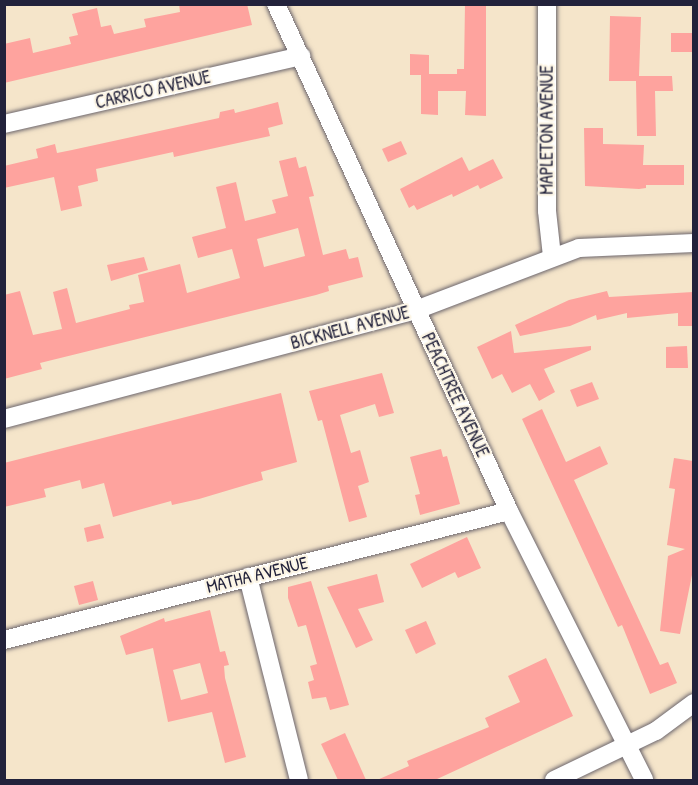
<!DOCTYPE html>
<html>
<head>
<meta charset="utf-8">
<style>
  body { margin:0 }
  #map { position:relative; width:698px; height:785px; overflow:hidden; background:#f5e5ca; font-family:"Patrick Hand",sans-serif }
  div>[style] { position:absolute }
  .building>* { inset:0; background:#fea39e }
  .roads { filter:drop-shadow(0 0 2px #6c666d) drop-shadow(0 0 2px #6c666d) }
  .street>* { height:18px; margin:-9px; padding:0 9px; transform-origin:9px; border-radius:9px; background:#fff }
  span { translate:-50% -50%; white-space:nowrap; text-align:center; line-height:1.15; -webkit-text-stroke:4.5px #fcf5e5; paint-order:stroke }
  .street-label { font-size:18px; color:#22223b }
  .frame { position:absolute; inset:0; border:6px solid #22223b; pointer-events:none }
</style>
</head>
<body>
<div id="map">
  <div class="building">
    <div style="clip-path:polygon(179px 4px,247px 4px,252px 25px,4px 83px,4px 44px,30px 38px,33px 53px,71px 44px,69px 37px,78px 35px,72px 14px,97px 8px,101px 27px,111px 25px,114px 34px,146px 27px,144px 19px,180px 12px)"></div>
    <div style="clip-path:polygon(465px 4px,486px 4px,486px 116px,465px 115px,466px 91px,438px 91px,438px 115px,421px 114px,421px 75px,410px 75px,410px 54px,429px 55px,429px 74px,457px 74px,457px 69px,464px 69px)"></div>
    <div style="clip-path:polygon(610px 16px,641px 17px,639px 76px,672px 76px,673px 91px,655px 91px,656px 136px,637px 136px,636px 81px,609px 81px)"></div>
    <div style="clip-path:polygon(671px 33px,693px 33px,693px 52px,671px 52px)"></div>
    <div style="clip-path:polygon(278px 102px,283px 124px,268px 128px,270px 136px,174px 157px,173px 152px,96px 169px,98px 181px,78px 186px,82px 206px,61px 211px,54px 177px,4px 188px,4px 166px,38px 158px,36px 149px,55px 144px,57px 153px,72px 150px,219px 118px,220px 112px,234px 109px,235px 113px)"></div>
    <div style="clip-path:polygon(584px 128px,603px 128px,603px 144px,644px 145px,643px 165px,684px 165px,684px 185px,646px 185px,646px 188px,639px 189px,585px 186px)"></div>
    <div style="clip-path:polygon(401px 141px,407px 154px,388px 162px,382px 149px)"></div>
    <div style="clip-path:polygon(evenodd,296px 157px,299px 168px,306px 166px,314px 196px,309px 197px,323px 255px,346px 249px,349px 259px,358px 257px,363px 277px,328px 286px,329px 291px,316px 295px,40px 363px,42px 369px,4px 379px,4px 295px,20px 291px,33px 335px,62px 329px,53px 292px,67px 288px,76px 323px,130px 309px,129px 305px,144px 302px,138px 275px,180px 264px,187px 293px,240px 278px,232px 249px,198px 258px,192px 237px,226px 228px,216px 187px,236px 182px,245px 221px,276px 213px,272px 200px,288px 196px,279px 161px,296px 157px,298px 228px,305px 256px,264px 267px,257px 239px,298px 228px)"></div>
    <div style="clip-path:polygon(462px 157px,469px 171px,493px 159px,503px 178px,480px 189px,478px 185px,453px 197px,452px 194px,417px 210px,414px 205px,409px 208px,400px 189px)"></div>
    <div style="clip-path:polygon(144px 257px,148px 270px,111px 281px,107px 265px)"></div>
    <div style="clip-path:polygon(607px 291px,609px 297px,693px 292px,693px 326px,678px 326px,678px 313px,627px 318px,627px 313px,597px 320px,596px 315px,570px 326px,520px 336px,515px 325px,569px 300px)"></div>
    <div style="clip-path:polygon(511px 331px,514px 353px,591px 346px,591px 350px,544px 369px,555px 392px,539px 401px,530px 384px,512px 393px,502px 374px,492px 379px,477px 347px)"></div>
    <div style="clip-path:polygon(687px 346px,688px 368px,666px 368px,666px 347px)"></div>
    <div style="clip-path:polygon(382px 373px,394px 413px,379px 417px,375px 404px,340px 415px,351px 453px,360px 450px,369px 482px,358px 486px,367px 517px,349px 522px,322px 420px,318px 421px,309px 391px)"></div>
    <div style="clip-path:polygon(592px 382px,599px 399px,577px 407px,570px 390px)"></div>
    <div style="clip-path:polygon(281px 393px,297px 462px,261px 472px,263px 480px,199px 499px,172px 505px,171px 501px,113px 517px,104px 483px,82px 489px,80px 480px,44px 489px,46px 497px,4px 507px,4px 463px)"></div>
    <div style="clip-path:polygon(542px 409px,566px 462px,600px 446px,608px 464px,574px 480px,660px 665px,668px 662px,677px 683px,650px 694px,622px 625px,618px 627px,522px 419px)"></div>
    <div style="clip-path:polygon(441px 449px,443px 457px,447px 456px,460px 504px,420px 515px,415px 495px,420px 494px,410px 457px)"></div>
    <div style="clip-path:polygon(674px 458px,693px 461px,693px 570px,680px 634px,660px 631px,668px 556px,685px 549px,667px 545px,675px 489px,669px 488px)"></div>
    <div style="clip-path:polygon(100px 524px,104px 538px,87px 542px,84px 528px)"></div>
    <div style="clip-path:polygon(467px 537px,481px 568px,458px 578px,455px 572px,422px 588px,410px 564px)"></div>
    <div style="clip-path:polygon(377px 574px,384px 602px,358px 609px,373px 640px,356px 648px,327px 587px)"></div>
    <div style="clip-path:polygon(93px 581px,98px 600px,79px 605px,74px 586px)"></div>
    <div style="clip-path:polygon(311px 581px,349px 705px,330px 710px,326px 697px,312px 699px,308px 682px,314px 680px,310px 666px,317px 664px,306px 625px,298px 627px,288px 598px,288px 587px)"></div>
    <div style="clip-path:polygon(evenodd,210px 610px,220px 652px,225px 651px,229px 665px,224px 666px,225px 678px,246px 757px,225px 763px,212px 712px,168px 722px,153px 648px,126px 655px,120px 636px,164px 618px,165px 622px,210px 610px,200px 663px,208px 693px,181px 700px,173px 670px,200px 663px)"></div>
    <div style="clip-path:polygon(426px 621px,436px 644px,416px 654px,405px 630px)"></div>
    <div style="clip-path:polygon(546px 658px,573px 716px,435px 780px,377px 780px,409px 766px,407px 761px,489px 727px,485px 718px,520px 702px,508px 676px)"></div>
    <div style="clip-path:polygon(345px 733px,366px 780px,338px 780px,321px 744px)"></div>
  </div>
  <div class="roads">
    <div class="street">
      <div style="left:276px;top:4px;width:558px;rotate:65.32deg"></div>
      <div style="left:509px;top:511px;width:301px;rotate:63.3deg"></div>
      <div style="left:547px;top:4px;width:207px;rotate:90deg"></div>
      <div style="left:547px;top:211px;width:45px;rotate:83.7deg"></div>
      <div style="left:4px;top:124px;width:305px;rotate:-12.9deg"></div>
      <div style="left:4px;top:419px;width:426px;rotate:-14.8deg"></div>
      <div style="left:416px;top:310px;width:174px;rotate:-20.8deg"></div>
      <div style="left:579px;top:248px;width:115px;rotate:-2.5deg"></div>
      <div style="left:248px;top:577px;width:209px;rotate:75.9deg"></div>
      <div style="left:4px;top:640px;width:521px;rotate:-14.33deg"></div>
      <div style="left:554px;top:780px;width:113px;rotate:-25.7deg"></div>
      <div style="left:656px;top:731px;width:47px;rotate:-36.4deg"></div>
    </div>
  </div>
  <div class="street-label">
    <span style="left:153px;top:90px;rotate:-13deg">CARRICO AVENUE</span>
    <span style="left:547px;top:130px;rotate:-90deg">MAPLETON AVENUE</span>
    <span style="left:350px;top:328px;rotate:-15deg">BICKNELL AVENUE</span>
    <span style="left:455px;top:395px;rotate:65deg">PEACHTREE AVENUE</span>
    <span style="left:257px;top:575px;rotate:-14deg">MATHA AVENUE</span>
  </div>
  <div class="frame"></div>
</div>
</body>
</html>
